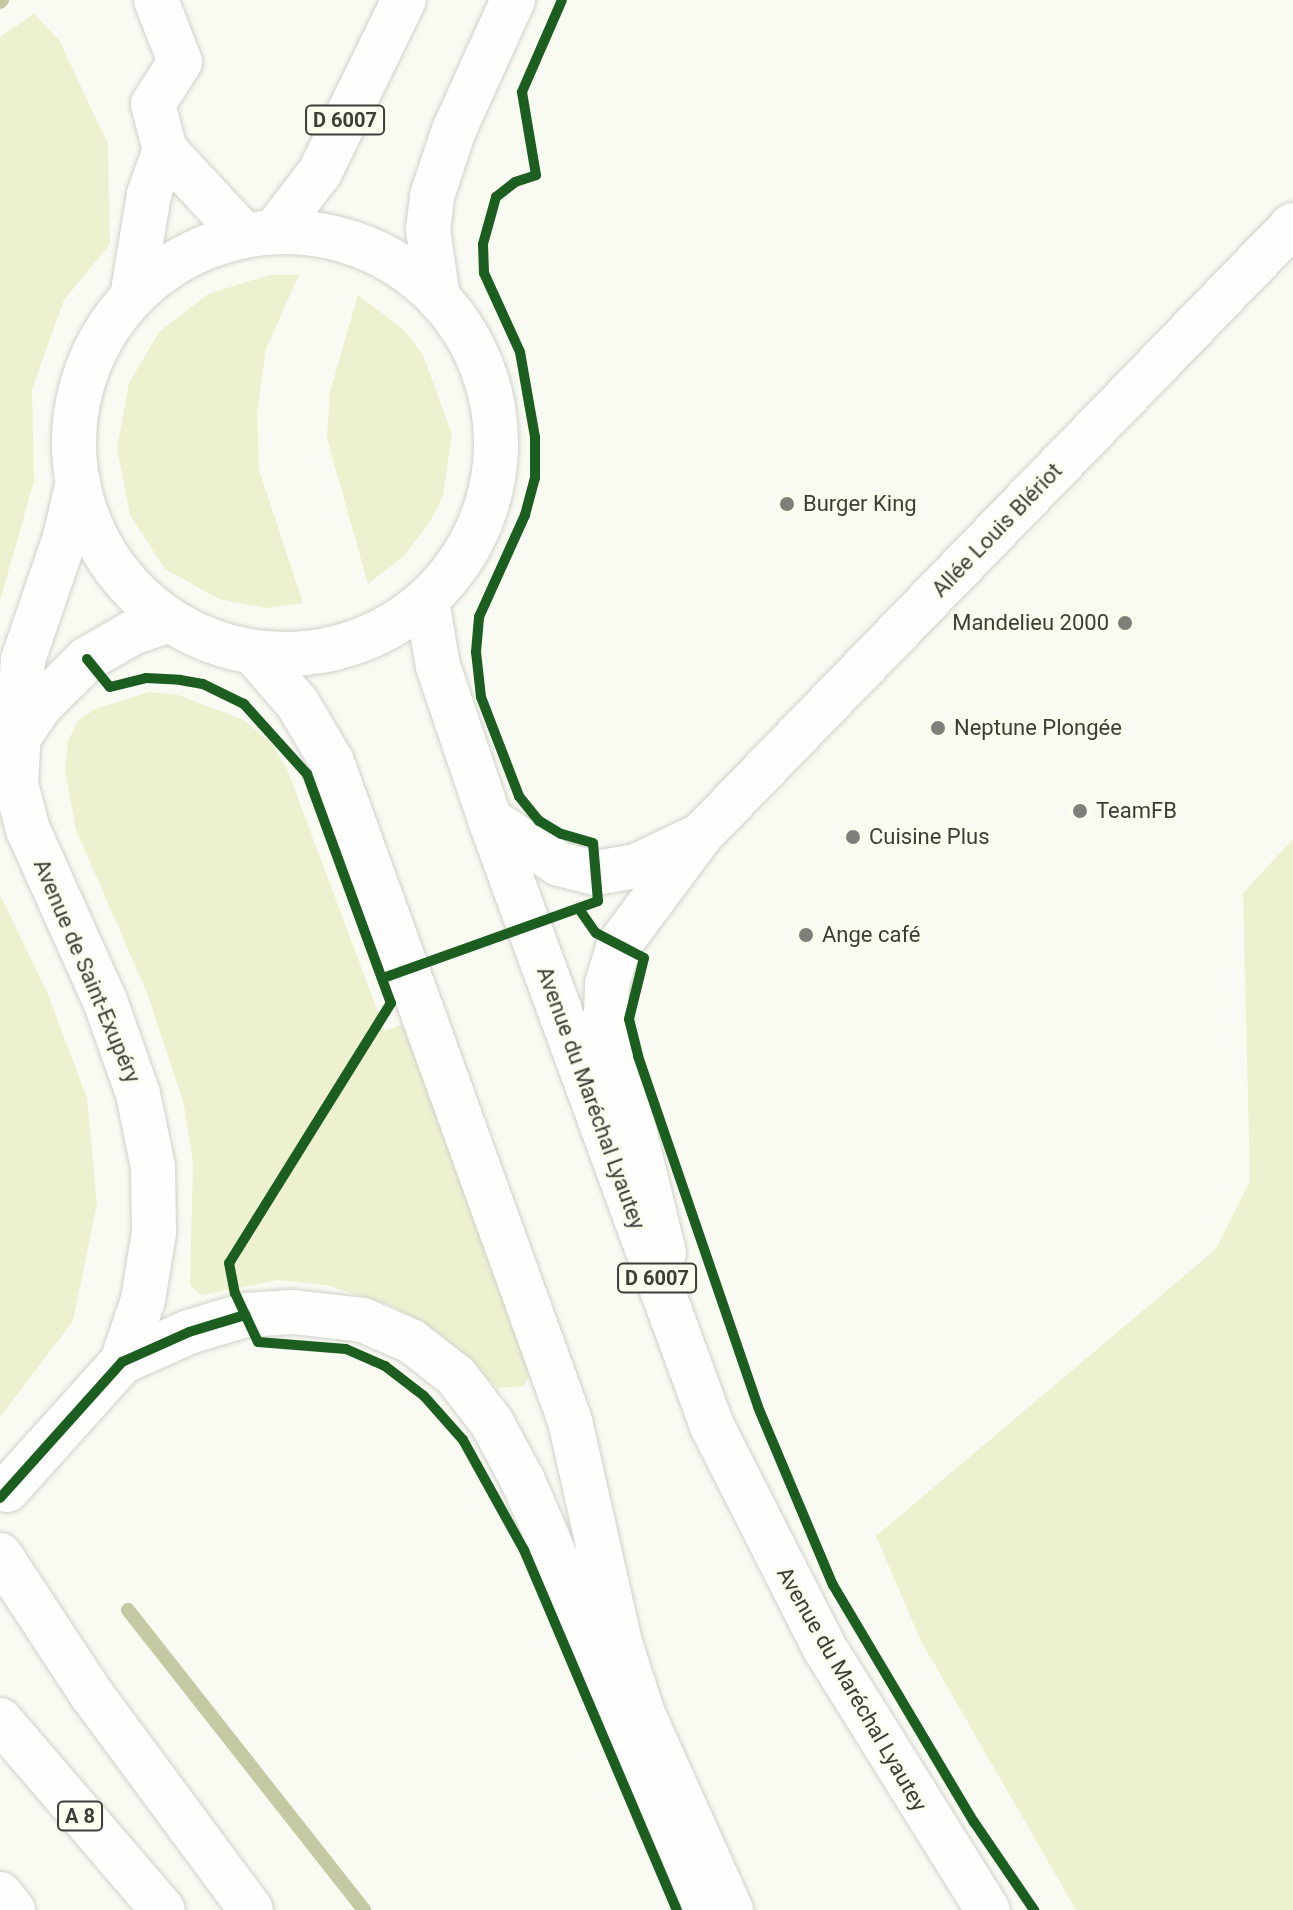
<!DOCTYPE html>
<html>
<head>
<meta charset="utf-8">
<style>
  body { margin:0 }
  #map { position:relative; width:1293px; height:1910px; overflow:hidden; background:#f9faf2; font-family:Roboto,sans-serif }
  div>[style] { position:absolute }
  .green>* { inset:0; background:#edf1d0 }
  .stream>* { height:14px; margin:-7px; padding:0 7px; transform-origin:7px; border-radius:7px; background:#c4c9a3 }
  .roads { filter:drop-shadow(0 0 2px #d0d1ca) drop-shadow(0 0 2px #d0d1ca) }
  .street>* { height:44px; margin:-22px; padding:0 22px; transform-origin:22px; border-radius:22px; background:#fefefd }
  .secondary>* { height:44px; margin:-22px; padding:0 22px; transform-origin:22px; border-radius:22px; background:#fefefd }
  .primary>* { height:44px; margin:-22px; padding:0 22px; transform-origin:22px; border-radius:22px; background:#fefefd }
  .primary>.ring { margin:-22px; padding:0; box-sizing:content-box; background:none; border:44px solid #fefefd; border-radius:50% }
  .highway>* { height:44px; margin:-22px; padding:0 22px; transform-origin:22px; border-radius:22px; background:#fefefd }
  .cycleway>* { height:10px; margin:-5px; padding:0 5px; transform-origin:5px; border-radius:5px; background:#1b5e20 }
  .dots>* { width:22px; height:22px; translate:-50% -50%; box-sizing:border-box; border:4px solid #fbfdef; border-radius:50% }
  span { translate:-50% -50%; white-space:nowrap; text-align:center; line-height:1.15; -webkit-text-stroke:6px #fbfdef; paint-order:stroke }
  .shield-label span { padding:2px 6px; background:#fbfdef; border:2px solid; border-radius:6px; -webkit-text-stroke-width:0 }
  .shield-label { font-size:20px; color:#3d3d38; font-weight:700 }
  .poi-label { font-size:22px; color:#3d3d38 }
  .left { translate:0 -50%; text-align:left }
  .right { translate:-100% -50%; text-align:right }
  .street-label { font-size:22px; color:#3d3d38 }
</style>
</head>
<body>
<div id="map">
  <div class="green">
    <div style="clip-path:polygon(34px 14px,59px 40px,108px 144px,110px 244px,64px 300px,32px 389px,34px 481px,0 601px,0 37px)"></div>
    <div style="clip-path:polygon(269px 275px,299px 275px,266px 349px,257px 413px,259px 470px,303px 603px,266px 608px,219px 599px,165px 569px,130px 515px,117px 448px,129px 383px,159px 332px,208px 294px)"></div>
    <div style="clip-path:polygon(358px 295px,403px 329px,423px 355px,452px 434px,443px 496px,429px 523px,404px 556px,368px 584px,327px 438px,330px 392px)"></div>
    <div style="clip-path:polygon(149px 692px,178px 695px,244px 720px,271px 743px,287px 769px,385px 1031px,408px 1022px,532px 1371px,524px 1386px,498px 1388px,439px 1333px,390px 1305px,326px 1285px,279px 1280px,201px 1295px,190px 1285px,193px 1162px,184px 1105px,148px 995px,76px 830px,65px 770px,68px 741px,78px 721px,95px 709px)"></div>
    <div style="clip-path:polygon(1293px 839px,1293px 1910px,1076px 1910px,921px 1641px,876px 1536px,1216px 1249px,1250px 1181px,1243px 893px)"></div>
    <div style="clip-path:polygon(0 895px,47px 992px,87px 1098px,97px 1204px,73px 1321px,0 1417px)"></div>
  </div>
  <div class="stream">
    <div style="left:0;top:2px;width:3px;rotate:-45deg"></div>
    <div style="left:128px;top:1610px;width:382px;rotate:51.8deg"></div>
  </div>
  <div class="roads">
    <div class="street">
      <div style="left:156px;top:0;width:66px;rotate:68.8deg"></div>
      <div style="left:180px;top:62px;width:50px;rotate:122.7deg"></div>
      <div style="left:153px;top:104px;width:48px;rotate:75.4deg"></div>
      <div style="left:165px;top:150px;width:116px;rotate:47.1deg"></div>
      <div style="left:132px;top:297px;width:104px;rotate:-80.6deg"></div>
      <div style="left:149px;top:194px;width:47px;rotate:-70deg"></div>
      <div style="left:490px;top:820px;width:82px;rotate:32.5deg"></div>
      <div style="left:559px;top:864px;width:38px;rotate:14deg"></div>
      <div style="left:596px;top:873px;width:41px;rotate:-9.9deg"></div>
      <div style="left:636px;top:866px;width:65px;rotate:-25.4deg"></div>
      <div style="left:664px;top:1253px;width:245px;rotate:-103.7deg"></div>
      <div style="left:606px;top:1015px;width:31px;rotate:-88deg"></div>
      <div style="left:607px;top:984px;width:41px;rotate:-72.9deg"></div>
      <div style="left:619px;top:945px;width:137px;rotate:-53.3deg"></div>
      <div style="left:701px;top:835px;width:850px;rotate:-45.86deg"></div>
    </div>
    <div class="secondary">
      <div style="left:17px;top:740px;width:40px;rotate:-56deg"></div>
      <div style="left:39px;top:707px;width:68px;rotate:-45deg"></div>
      <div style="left:87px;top:659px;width:52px;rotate:-30deg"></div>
      <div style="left:132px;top:633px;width:37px;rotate:-19deg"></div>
      <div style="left:122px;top:1362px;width:73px;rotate:-24.1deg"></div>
      <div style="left:189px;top:1332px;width:59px;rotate:-16.9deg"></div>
      <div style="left:245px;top:1315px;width:48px;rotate:-3.6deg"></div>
      <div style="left:293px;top:1312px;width:70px;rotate:6.5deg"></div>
      <div style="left:363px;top:1320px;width:52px;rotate:23.6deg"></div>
      <div style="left:411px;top:1341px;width:57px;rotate:37.9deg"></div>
      <div style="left:456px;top:1376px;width:59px;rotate:52.5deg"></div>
      <div style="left:492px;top:1423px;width:66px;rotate:61.9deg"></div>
      <div style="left:523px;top:1481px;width:467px;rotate:66.8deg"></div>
      <div style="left:7px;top:1490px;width:172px;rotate:-48.1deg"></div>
      <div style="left:122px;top:1362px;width:65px;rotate:-71.3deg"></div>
      <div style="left:143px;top:1300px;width:69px;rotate:-80.8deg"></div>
      <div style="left:154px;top:1232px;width:65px;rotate:-90.9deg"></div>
      <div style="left:153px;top:1167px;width:75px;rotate:-101.6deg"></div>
      <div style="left:138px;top:1094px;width:99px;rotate:-109.5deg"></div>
      <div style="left:105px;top:1001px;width:188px;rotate:-114.2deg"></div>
      <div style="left:28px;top:830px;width:48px;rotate:-104.6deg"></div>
      <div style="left:16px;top:784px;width:124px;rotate:-86.8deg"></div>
      <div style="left:23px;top:660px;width:130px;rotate:-71.1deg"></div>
      <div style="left:65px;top:537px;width:57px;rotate:-76.7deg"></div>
    </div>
    <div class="primary">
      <div style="left:274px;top:232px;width:76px;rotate:-52.5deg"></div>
      <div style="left:320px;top:172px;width:191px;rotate:-64deg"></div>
      <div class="ring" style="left:74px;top:232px;width:378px;height:378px"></div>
      <div style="left:438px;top:298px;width:69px;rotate:-98.4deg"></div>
      <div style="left:428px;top:230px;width:34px;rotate:-83deg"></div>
      <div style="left:432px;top:196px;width:70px;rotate:-71.6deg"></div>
      <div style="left:454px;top:130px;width:143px;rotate:-65.6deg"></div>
      <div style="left:427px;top:601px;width:66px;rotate:80.4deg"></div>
      <div style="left:438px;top:666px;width:163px;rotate:71.3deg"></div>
      <div style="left:490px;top:820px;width:645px;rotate:69.88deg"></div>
      <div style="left:712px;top:1426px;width:248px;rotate:63.1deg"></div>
      <div style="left:824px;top:1647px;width:310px;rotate:58.1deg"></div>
      <div style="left:253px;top:652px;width:69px;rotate:49.1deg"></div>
      <div style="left:298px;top:704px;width:67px;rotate:59.6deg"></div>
      <div style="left:332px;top:762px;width:701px;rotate:70.14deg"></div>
      <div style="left:570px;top:1421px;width:228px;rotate:77.3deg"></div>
      <div style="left:620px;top:1643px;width:75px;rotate:72.1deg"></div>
      <div style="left:643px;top:1714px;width:215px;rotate:65.8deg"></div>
    </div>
    <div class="highway">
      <div style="left:0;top:1555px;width:168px;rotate:56.7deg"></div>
      <div style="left:92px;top:1695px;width:267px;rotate:53.5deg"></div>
      <div style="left:0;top:1720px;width:250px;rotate:49.4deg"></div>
      <div style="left:0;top:1894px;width:21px;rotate:51deg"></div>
    </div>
  </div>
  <div class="cycleway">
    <div style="left:87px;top:659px;width:36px;rotate:51deg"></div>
    <div style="left:110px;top:687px;width:37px;rotate:-14deg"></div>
    <div style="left:146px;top:678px;width:34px;rotate:3deg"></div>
    <div style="left:180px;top:680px;width:23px;rotate:10deg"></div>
    <div style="left:203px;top:684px;width:46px;rotate:26deg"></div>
    <div style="left:244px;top:704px;width:94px;rotate:48deg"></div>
    <div style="left:307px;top:774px;width:244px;rotate:69.9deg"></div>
    <div style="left:391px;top:1003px;width:306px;rotate:121.9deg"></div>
    <div style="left:229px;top:1263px;width:31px;rotate:79deg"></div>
    <div style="left:235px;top:1293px;width:54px;rotate:64.9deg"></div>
    <div style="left:258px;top:1342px;width:88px;rotate:4.5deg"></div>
    <div style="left:346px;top:1349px;width:43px;rotate:23.6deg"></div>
    <div style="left:385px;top:1366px;width:49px;rotate:37.6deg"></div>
    <div style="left:424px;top:1396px;width:59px;rotate:48.4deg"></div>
    <div style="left:463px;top:1440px;width:126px;rotate:61deg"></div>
    <div style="left:524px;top:1550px;width:391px;rotate:67deg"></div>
    <div style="left:579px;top:909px;width:29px;rotate:55deg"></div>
    <div style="left:596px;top:933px;width:54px;rotate:27.5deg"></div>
    <div style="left:644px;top:958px;width:63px;rotate:103.8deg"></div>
    <div style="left:629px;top:1019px;width:38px;rotate:76deg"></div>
    <div style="left:638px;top:1056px;width:371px;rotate:71.1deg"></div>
    <div style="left:758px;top:1407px;width:193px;rotate:67.2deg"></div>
    <div style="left:833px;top:1585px;width:276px;rotate:59.3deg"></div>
    <div style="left:974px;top:1822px;width:107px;rotate:55.7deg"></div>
    <div style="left:383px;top:978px;width:228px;rotate:-19.7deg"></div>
    <div style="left:598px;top:901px;width:58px;rotate:-94.9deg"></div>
    <div style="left:593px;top:843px;width:33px;rotate:-164deg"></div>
    <div style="left:561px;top:834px;width:26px;rotate:-149deg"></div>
    <div style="left:539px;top:821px;width:32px;rotate:-129deg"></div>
    <div style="left:519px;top:796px;width:106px;rotate:-111deg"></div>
    <div style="left:481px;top:697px;width:45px;rotate:-96.3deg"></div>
    <div style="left:476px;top:652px;width:35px;rotate:-85deg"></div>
    <div style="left:479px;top:617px;width:112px;rotate:-65.7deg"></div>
    <div style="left:525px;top:515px;width:38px;rotate:-75deg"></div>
    <div style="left:535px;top:478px;width:41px;rotate:-90deg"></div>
    <div style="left:535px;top:437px;width:86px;rotate:-100deg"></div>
    <div style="left:520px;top:352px;width:87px;rotate:-114.5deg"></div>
    <div style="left:484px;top:273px;width:29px;rotate:-92deg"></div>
    <div style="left:483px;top:244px;width:49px;rotate:-74.5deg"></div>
    <div style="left:496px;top:197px;width:24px;rotate:-38deg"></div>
    <div style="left:515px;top:182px;width:22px;rotate:-18deg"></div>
    <div style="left:536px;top:175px;width:84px;rotate:-99.6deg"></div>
    <div style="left:522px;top:92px;width:100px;rotate:-66.5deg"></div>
    <div style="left:0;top:1498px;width:183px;rotate:-48.1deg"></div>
    <div style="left:122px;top:1362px;width:73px;rotate:-24.1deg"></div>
    <div style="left:189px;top:1332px;width:59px;rotate:-16.9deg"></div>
  </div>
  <div class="dots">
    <div style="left:787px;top:504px;background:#7f7f79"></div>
    <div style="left:1125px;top:623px;background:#7f7f79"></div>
    <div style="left:938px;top:728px;background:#7f7f79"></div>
    <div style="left:1080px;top:811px;background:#7f7f79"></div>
    <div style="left:853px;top:837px;background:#7f7f79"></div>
    <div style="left:806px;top:935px;background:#7f7f79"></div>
  </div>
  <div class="shield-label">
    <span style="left:345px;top:120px">D 6007</span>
    <span style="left:657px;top:1278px">D 6007</span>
    <span style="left:80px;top:1816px">A 8</span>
  </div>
  <div class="poi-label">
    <span class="left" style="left:803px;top:504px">Burger King</span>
    <span class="right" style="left:1109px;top:623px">Mandelieu 2000</span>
    <span class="left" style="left:954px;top:728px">Neptune Plongée</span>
    <span class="left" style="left:1096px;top:811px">TeamFB</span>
    <span class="left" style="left:869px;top:837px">Cuisine Plus</span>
    <span class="left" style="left:822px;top:935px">Ange café</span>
  </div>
  <div class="street-label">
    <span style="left:997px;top:530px;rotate:-46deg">Allée Louis Blériot</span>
    <span style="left:87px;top:971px;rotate:67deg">Avenue de Saint-Exupéry</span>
    <span style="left:591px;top:1098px;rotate:70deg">Avenue du Maréchal Lyautey</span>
    <span style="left:852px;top:1689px;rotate:60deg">Avenue du Maréchal Lyautey</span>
  </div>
</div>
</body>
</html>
